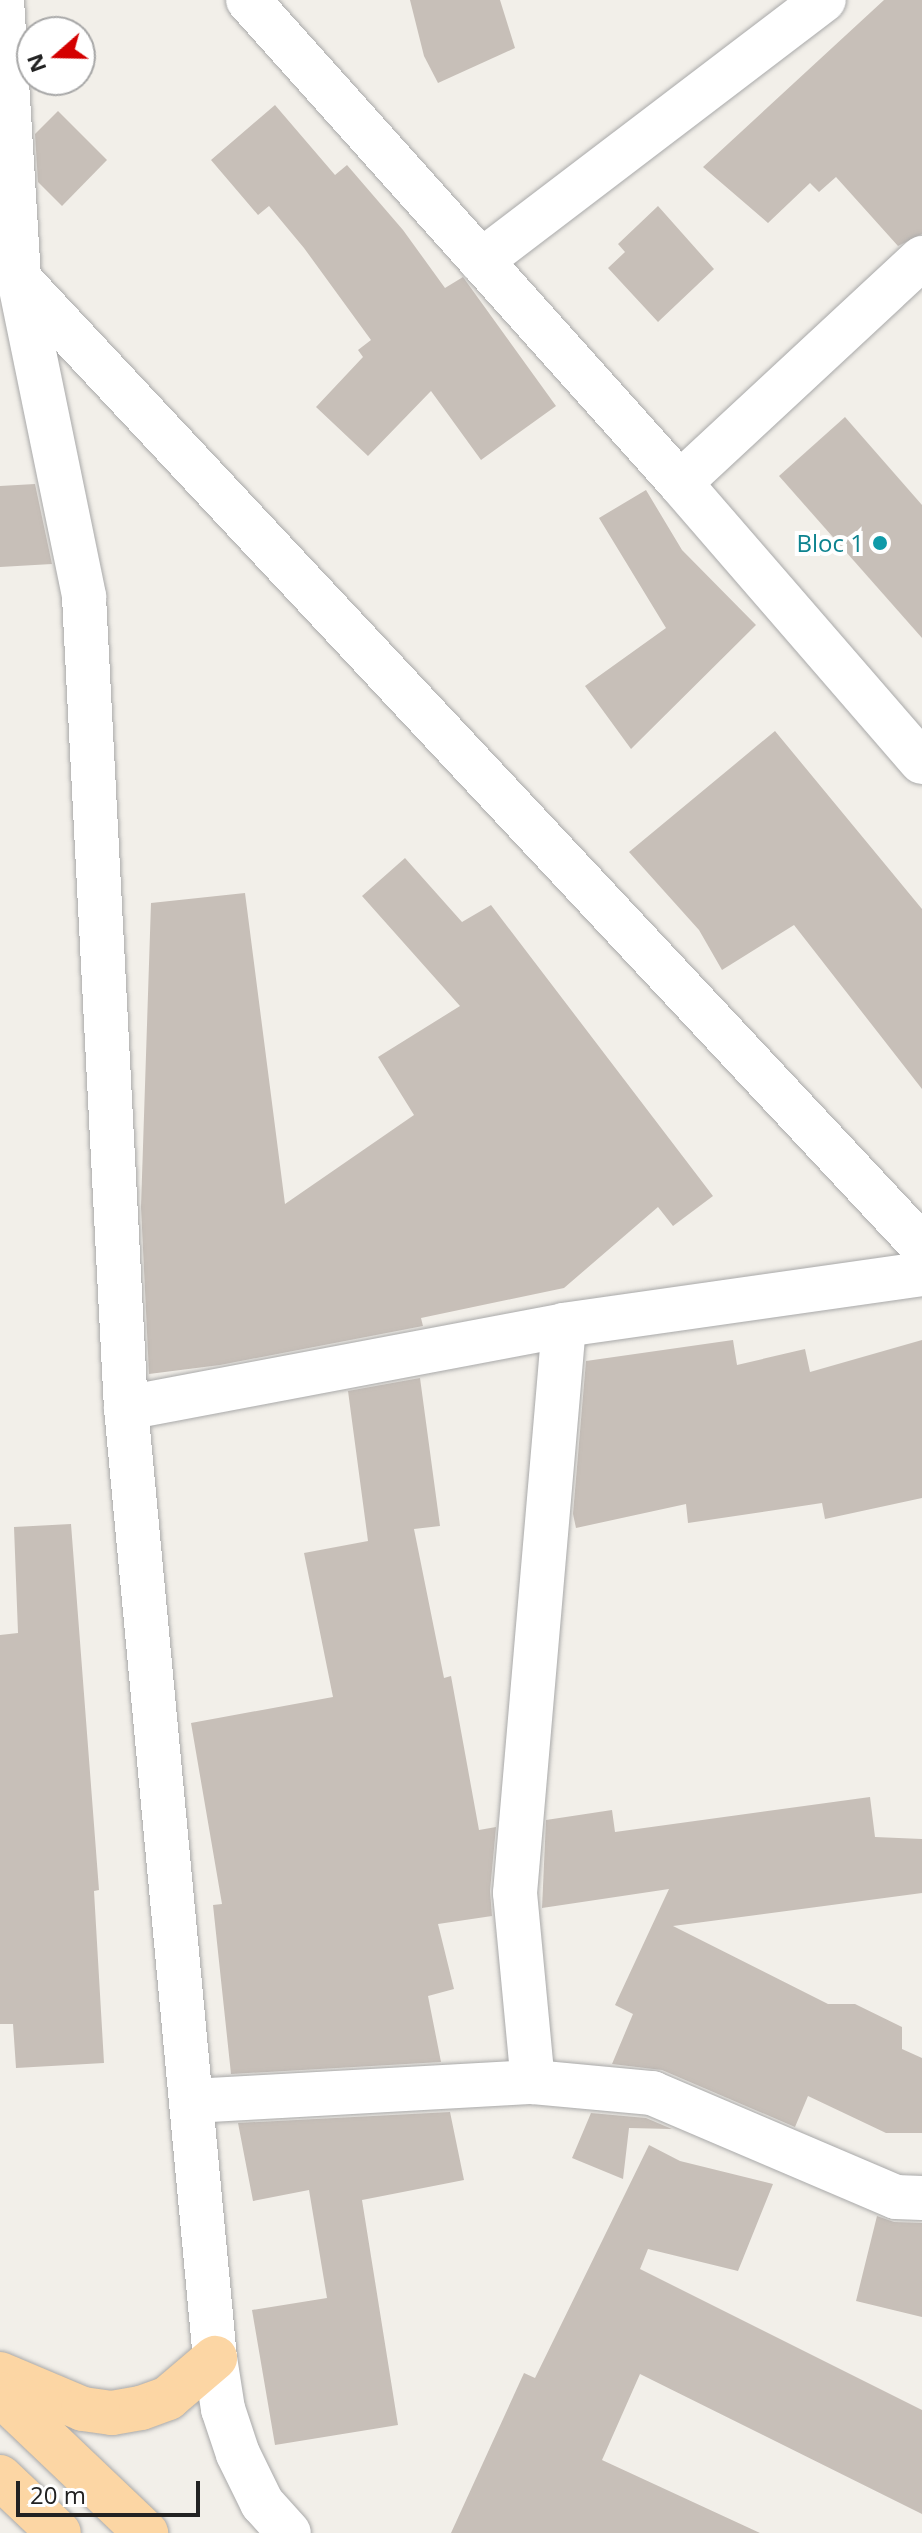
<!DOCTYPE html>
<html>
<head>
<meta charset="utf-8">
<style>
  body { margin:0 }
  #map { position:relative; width:922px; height:2533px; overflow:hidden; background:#f2efe9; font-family:"Open Sans",sans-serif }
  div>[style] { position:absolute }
  .building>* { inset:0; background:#c7bfb8 }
  .roads { filter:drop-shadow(0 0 2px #a9a9a9) drop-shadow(0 0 2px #a9a9a9) }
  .minor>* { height:44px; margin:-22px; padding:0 22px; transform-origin:22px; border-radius:22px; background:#fff }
  .major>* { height:44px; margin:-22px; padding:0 22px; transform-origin:22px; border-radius:22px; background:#fcd6a4 }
  .dots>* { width:22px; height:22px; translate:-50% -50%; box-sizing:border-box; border:4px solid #fff; border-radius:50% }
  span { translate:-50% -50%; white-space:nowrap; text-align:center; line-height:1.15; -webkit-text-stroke:8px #fff; paint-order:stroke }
  .culture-label { font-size:24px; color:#0d838f }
  .right { translate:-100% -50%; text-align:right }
  .north { position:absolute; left:16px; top:16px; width:80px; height:80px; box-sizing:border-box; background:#fff; border:2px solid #a7a7a7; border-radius:50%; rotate:250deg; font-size:22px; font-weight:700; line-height:32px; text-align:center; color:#222 }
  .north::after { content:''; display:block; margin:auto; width:28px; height:36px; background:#d40000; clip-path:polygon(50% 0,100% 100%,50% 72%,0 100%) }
  .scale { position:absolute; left:16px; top:2481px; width:184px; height:36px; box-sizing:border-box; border:4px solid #222; border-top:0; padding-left:10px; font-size:24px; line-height:28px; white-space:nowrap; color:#222; -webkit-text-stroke:6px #fff; paint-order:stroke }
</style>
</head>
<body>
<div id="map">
  <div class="building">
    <div style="clip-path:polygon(410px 0,500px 0,515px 48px,438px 83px,424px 56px)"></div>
    <div style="clip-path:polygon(884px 0,922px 0,922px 234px,898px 246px,836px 177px,819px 192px,810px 183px,768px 223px,703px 167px)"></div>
    <div style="clip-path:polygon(275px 105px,335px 175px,347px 165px,403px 230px,445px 288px,463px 277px,556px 406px,481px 460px,431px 391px,368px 456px,316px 407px,363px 357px,358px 350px,371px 340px,304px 248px,269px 206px,258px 215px,211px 160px)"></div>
    <div style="clip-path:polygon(58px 111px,107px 160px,62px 206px,38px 182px,35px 134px)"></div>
    <div style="clip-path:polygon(658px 206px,714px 269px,658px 322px,608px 268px,625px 252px,618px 244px)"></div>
    <div style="clip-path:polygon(845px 417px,922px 505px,922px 638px,779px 476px)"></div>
    <div style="clip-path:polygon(35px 484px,52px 564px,0 567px,0 486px)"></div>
    <div style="clip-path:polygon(646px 490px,682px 550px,756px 625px,631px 749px,585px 686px,666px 628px,599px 518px)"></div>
    <div style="clip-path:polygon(775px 731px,922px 909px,922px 1089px,794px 925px,722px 970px,699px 930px,629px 852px)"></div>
    <div style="clip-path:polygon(405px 858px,462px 922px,491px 905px,713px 1196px,673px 1226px,658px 1207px,564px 1288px,421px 1318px,423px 1326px,220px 1365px,149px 1374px,141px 1207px,151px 903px,245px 893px,285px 1204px,414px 1115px,378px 1057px,460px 1006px,362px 896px)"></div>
    <div style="clip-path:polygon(733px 1340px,737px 1365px,805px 1349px,810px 1372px,922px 1340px,922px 1498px,825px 1519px,822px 1503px,688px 1523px,686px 1504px,576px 1528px,573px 1514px,586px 1361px)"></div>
    <div style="clip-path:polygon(420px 1378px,440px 1526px,414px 1529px,444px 1678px,451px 1676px,479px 1830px,496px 1827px,490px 1891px,492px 1916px,438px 1924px,454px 1989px,428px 1996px,441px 2062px,231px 2074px,213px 1905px,222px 1904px,191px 1723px,333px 1697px,304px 1553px,368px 1541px,348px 1391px)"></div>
    <div style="clip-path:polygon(71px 1524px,99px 1890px,94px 1891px,104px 2063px,16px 2068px,13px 2024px,0 2024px,0 1635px,18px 1633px,14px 1527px)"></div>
    <div style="clip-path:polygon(870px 1797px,875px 1837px,922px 1839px,922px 1893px,673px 1926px,828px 2004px,855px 2004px,902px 2027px,902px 2049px,922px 2058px,922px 2133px,886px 2133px,808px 2096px,795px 2127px,662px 2070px,612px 2064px,633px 2014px,615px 2005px,669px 1889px,542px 1908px,546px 1820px,612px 1810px,615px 1832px)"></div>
    <div style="clip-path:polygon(450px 2112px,464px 2180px,362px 2200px,398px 2425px,275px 2445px,252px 2310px,327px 2298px,309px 2190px,253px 2201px,238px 2123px)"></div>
    <div style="clip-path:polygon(591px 2113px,646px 2118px,672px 2129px,629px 2128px,623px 2179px,572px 2158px)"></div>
    <div style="clip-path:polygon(649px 2145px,680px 2161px,773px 2184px,738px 2271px,648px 2249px,640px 2269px,922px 2410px,922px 2514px,640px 2374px,602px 2460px,760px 2533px,451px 2533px,524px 2373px,535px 2378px)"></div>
    <div style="clip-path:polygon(877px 2216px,894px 2222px,922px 2223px,922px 2317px,856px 2301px)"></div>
  </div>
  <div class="roads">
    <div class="minor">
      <div style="left:2px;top:0;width:280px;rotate:86.5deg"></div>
      <div style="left:19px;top:279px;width:325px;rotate:78.4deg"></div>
      <div style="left:84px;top:597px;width:812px;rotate:87.04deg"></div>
      <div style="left:126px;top:1408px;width:954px;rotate:84.65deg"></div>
      <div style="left:215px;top:2358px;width:52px;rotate:81.1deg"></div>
      <div style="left:223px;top:2409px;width:47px;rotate:71.6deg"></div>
      <div style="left:238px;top:2454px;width:55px;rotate:63.9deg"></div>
      <div style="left:262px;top:2503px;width:40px;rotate:48deg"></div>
      <div style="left:248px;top:0;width:648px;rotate:48.19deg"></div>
      <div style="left:922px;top:258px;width:330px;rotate:137.1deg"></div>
      <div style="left:680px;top:483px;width:369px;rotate:49.1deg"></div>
      <div style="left:481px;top:261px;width:431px;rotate:-37.3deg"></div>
      <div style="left:19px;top:279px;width:1323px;rotate:46.96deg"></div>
      <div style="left:922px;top:1274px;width:362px;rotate:171.9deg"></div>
      <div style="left:564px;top:1325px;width:570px;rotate:94.93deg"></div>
      <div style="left:515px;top:1893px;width:190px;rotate:84.6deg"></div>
      <div style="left:533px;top:2082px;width:120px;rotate:5.3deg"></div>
      <div style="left:652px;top:2093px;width:265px;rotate:23.1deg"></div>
      <div style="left:896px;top:2197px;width:26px;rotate:2deg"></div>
      <div style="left:126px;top:1408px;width:446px;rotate:-10.7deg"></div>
      <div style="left:192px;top:2101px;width:342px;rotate:-3.2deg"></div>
    </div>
    <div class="major">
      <div style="left:0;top:2374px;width:90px;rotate:22.9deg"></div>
      <div style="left:83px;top:2409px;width:29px;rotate:8deg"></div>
      <div style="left:112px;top:2413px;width:29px;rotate:-10deg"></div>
      <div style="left:141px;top:2408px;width:29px;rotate:-20deg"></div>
      <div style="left:168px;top:2398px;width:62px;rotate:-40.4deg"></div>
      <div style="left:0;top:2394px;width:202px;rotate:43.6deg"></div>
      <div style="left:0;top:2477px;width:81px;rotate:43.5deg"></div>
    </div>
  </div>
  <div class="dots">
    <div style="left:880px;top:543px;background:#0f9aa8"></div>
  </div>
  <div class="culture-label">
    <span class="right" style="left:864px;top:543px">Bloc 1</span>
  </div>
  <div class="north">N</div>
  <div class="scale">20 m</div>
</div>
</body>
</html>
